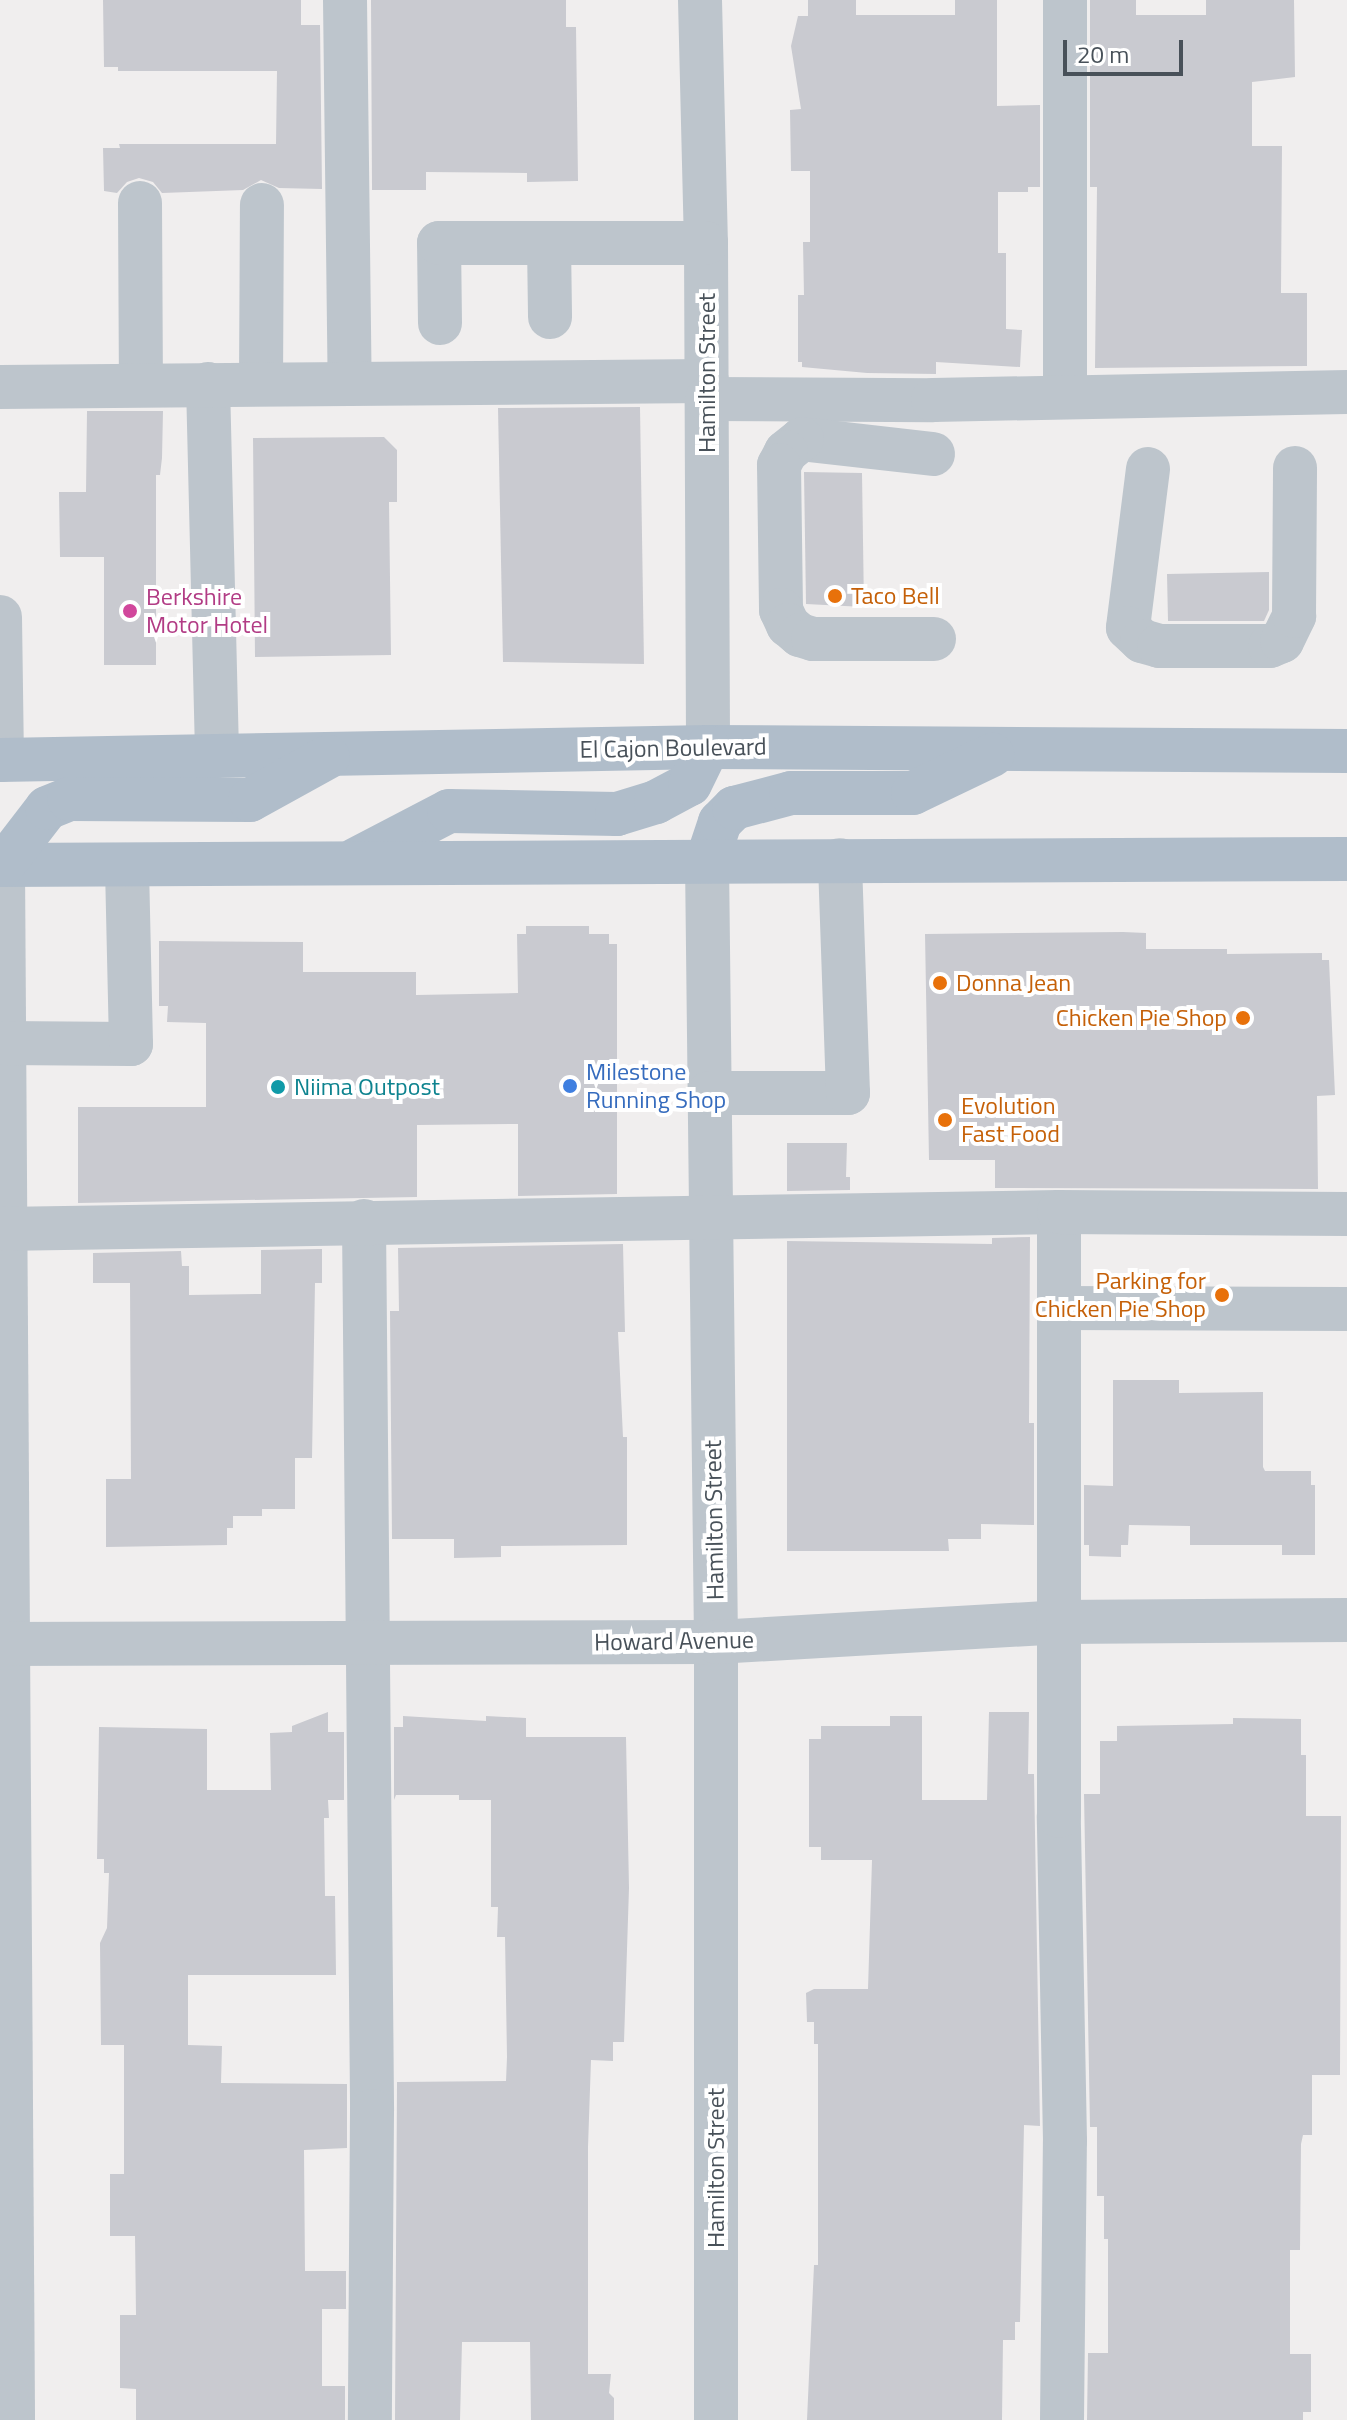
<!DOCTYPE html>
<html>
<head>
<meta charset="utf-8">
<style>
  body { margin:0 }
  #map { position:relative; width:1347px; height:2420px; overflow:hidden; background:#f0eeee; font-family:"Titillium Web",sans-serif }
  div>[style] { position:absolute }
  .building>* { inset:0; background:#c9cad0 }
  .minor>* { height:44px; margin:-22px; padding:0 22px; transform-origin:22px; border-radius:22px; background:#bdc5cc }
  .major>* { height:44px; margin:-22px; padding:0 22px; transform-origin:22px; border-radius:22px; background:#b0bdca }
  .dots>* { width:22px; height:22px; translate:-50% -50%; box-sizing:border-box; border:4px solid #fff; border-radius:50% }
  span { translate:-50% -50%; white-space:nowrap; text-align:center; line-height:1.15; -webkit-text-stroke:8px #fff; paint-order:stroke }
  .street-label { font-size:24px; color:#485159 }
  .food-label { font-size:24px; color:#c56008 }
  .left { translate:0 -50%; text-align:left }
  .right { translate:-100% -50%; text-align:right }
  .hotel-label { font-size:24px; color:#b23c85 }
  .shop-label { font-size:24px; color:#366cbe }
  .culture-label { font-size:24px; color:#0d838f }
  .scale { position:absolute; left:1063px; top:40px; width:120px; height:36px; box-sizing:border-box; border:4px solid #485159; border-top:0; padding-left:10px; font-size:24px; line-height:28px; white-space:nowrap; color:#485159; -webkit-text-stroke:6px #fff; paint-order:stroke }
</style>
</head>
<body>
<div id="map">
  <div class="building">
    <div style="clip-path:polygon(103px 0,301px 0,301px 25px,320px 25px,322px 189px,279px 188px,261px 180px,243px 190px,162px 193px,153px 182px,139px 178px,127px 182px,117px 193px,104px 191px,103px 148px,120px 148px,119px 144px,276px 144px,277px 71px,118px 71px,118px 67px,104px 67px)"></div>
    <div style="clip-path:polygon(371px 0,566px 0,566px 27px,576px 27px,578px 181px,527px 182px,527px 173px,426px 172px,426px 190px,372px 190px)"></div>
    <div style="clip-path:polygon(808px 0,856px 0,856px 15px,955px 15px,955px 0,997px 0,997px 106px,1040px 105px,1040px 187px,1028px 187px,1028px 192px,998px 192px,998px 253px,1006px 253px,1006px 329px,1022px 330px,1020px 367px,936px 362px,936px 374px,867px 373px,802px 367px,802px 362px,798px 362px,798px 295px,804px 295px,803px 242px,810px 242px,810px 171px,791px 171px,790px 110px,801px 109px,791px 46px,798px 16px,808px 16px)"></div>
    <div style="clip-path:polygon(1090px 0,1136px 0,1136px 15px,1206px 15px,1206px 0,1294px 0,1295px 77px,1252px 82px,1252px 146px,1282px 146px,1281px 293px,1307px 293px,1307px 366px,1095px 368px,1097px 187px,1090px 187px)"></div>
    <div style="clip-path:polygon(640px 407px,644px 664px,503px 662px,498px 408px)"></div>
    <div style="clip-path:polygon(87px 411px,163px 411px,162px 458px,160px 475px,156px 475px,156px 665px,104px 665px,104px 557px,60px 557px,59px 492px,86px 492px)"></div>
    <div style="clip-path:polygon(384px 437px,397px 450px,397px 502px,389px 502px,391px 655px,255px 657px,253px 438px)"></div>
    <div style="clip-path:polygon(804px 472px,862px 473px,864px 607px,806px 604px)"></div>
    <div style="clip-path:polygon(1269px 572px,1269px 610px,1264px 621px,1168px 621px,1167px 574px)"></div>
    <div style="clip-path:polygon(526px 926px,589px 926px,589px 934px,609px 934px,609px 944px,617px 944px,617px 1194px,518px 1196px,518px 1124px,417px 1125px,417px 1197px,78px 1203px,78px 1107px,206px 1107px,206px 1023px,167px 1022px,168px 1006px,159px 1006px,159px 941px,303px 942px,303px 972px,416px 972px,416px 995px,518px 993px,517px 934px,526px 934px)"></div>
    <div style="clip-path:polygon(1123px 932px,1146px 933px,1146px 949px,1227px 949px,1227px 954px,1322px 953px,1322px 960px,1329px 960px,1335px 1095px,1317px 1096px,1318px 1189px,995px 1188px,995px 1160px,929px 1160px,925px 934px)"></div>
    <div style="clip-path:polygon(787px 1143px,847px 1143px,846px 1177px,850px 1177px,850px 1190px,787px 1191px)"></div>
    <div style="clip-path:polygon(1030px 1237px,1029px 1423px,1034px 1423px,1034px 1525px,981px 1524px,981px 1539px,948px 1539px,949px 1551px,787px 1551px,787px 1241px,992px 1244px,992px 1238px)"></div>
    <div style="clip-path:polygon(623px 1244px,625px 1332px,618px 1332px,623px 1437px,627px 1437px,627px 1545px,501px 1546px,501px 1557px,454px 1558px,454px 1539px,392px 1539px,390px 1311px,399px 1311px,398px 1248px)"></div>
    <div style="clip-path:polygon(322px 1249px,322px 1283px,315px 1283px,312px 1458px,295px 1458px,295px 1509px,262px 1509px,262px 1516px,233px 1516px,233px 1528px,227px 1528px,227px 1545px,106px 1547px,106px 1479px,131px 1479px,130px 1283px,93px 1283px,93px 1253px,181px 1251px,182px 1266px,189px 1266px,189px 1295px,261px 1294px,261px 1250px)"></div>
    <div style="clip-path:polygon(1113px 1380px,1179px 1380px,1179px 1393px,1263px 1392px,1263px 1467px,1265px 1471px,1311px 1471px,1311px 1485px,1315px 1485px,1315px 1555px,1282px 1555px,1282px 1545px,1190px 1545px,1190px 1526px,1129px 1525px,1128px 1545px,1121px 1545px,1121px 1557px,1089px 1556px,1089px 1545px,1084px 1545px,1084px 1485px,1113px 1486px)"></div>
    <div style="clip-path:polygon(328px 1712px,328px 1732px,344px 1732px,344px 1800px,328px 1800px,329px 1818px,324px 1818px,325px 1896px,335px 1896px,336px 1975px,188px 1975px,188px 2045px,222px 2046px,221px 2083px,347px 2084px,347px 2148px,304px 2150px,305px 2271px,346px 2271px,346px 2309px,322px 2309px,322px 2386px,345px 2386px,345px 2420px,136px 2420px,136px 2389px,120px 2388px,120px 2315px,136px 2315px,135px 2236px,110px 2236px,110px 2174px,124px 2174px,124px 2045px,101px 2045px,100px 1943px,107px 1928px,109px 1873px,104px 1873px,104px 1859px,97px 1859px,99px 1727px,207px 1729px,207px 1790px,271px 1790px,270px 1733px,292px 1732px,292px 1726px)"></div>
    <div style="clip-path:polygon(989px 1712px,1029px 1712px,1028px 1774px,1034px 1774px,1040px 2126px,1024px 2125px,1020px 2322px,1015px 2322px,1015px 2340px,1003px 2340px,1002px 2420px,807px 2420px,814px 2265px,818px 2265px,818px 2044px,814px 2044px,814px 2022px,807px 2022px,806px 1993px,814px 1989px,868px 1989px,872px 1860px,821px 1860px,821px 1847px,809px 1847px,809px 1739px,821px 1739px,821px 1726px,890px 1726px,890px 1716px,922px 1716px,922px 1800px,987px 1800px)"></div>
    <div style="clip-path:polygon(403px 1716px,486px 1721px,486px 1716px,526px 1718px,526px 1737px,626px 1737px,629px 1888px,624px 2042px,613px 2042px,613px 2061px,591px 2060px,588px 2147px,588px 2374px,611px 2374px,609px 2393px,614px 2398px,614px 2420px,531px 2420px,530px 2342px,462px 2342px,460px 2420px,395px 2420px,397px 2082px,506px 2081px,507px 2057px,505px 1937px,497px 1937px,498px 1907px,491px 1907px,491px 1800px,459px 1800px,459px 1795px,396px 1795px,394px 1800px,394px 1727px,403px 1727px)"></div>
    <div style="clip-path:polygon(1233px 1718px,1301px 1719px,1301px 1755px,1306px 1755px,1306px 1816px,1341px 1816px,1340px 2075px,1312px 2075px,1312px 2135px,1303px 2135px,1301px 2144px,1300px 2250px,1290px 2250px,1290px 2354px,1311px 2354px,1311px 2412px,1303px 2412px,1303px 2420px,1087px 2420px,1088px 2353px,1108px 2353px,1108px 2239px,1104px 2239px,1104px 2196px,1097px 2196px,1097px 2127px,1090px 2127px,1084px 1794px,1100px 1794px,1100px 1741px,1117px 1741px,1117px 1726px,1233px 1724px)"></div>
  </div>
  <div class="minor">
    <div style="left:345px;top:0;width:384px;rotate:89.3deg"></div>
    <div style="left:700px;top:0;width:243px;rotate:88.6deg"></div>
    <div style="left:706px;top:243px;width:504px;rotate:89.77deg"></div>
    <div style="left:1065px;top:0;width:397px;rotate:90deg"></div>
    <div style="left:140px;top:203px;width:181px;rotate:89.7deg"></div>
    <div style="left:549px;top:243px;width:74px;rotate:89.2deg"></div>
    <div style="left:440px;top:323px;width:80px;rotate:-90.7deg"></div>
    <div style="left:439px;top:243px;width:267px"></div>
    <div style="left:208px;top:384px;width:372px;rotate:88.6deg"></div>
    <div style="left:261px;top:384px;width:179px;rotate:-89.7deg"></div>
    <div style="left:0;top:387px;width:707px;rotate:-0.49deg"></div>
    <div style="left:707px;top:399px;width:226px;rotate:0.3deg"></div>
    <div style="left:933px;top:400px;width:414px;rotate:-1.1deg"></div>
    <div style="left:933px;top:454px;width:132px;rotate:-173.5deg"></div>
    <div style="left:802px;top:439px;width:21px;rotate:141deg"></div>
    <div style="left:786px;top:452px;width:15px;rotate:118deg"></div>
    <div style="left:779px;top:465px;width:145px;rotate:89.2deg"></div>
    <div style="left:781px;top:610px;width:17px;rotate:65deg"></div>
    <div style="left:788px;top:625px;width:16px;rotate:40deg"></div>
    <div style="left:800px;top:635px;width:14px;rotate:17deg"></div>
    <div style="left:813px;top:639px;width:121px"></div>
    <div style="left:1148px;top:469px;width:160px;rotate:97.2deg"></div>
    <div style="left:1128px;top:628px;width:19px;rotate:43deg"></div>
    <div style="left:1142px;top:641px;width:18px;rotate:16deg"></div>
    <div style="left:1159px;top:646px;width:111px"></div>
    <div style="left:1270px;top:646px;width:13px;rotate:-23deg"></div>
    <div style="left:1282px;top:641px;width:28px;rotate:-64deg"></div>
    <div style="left:1294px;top:616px;width:148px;rotate:-89.6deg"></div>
    <div style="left:0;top:617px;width:143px;rotate:89.2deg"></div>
    <div style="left:707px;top:861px;width:781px;rotate:89.34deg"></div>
    <div style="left:716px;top:1642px;width:778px;rotate:90deg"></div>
    <div style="left:3px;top:865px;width:1555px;rotate:89.63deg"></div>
    <div style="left:4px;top:1043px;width:127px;rotate:0.5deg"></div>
    <div style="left:131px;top:1044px;width:179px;rotate:-91.3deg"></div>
    <div style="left:709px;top:1093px;width:139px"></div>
    <div style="left:848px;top:1093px;width:233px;rotate:-92deg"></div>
    <div style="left:364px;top:1221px;width:890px;rotate:89.48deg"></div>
    <div style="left:372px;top:2111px;width:309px;rotate:90.4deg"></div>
    <div style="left:0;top:1229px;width:1059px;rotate:-0.92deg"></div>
    <div style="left:1059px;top:1308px;width:288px;rotate:0.2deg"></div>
    <div style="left:0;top:1644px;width:716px;rotate:-0.16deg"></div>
    <div style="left:716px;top:1642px;width:343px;rotate:-3.3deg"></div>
    <div style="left:1058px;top:1622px;width:289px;rotate:-0.4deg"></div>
    <div style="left:1062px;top:2420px;width:279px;rotate:-89.4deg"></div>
    <div style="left:1065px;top:2141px;width:325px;rotate:-91.1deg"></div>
    <div style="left:1059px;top:1816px;width:604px;rotate:-90deg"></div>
    <div style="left:1059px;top:1212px;width:288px;rotate:0.4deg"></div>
  </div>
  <div class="major">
    <div style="left:0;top:760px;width:708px;rotate:-1.05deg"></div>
    <div style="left:708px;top:747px;width:639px;rotate:0.36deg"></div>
    <div style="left:355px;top:860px;width:106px;rotate:-27.5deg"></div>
    <div style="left:449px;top:811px;width:168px;rotate:1deg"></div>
    <div style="left:617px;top:814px;width:41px;rotate:-17.1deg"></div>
    <div style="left:656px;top:802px;width:38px;rotate:-28deg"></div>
    <div style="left:690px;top:784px;width:41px;rotate:-64.1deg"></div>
    <div style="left:707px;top:861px;width:41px;rotate:-71.6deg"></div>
    <div style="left:720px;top:822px;width:20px;rotate:-45deg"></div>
    <div style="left:734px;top:808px;width:59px;rotate:-14.7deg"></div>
    <div style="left:791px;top:793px;width:122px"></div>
    <div style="left:913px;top:793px;width:88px;rotate:-25.7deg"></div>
    <div style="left:0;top:865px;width:1347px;rotate:-0.26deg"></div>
    <div style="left:3px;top:865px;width:72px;rotate:-52.3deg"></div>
    <div style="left:47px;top:808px;width:24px;rotate:-22deg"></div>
    <div style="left:69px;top:799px;width:181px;rotate:0.3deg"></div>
    <div style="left:250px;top:800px;width:89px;rotate:-28.9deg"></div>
  </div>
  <div class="dots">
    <div style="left:835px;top:596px;background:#e8710a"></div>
    <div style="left:130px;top:611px;background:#d1479c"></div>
    <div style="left:940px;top:983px;background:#e8710a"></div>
    <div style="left:1243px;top:1018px;background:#e8710a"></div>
    <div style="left:570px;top:1086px;background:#3f7fe0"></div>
    <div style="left:278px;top:1087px;background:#0f9aa8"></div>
    <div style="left:945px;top:1120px;background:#e8710a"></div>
    <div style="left:1222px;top:1295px;background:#e8710a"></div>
  </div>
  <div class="street-label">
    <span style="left:707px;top:373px;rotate:-90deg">Hamilton Street</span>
    <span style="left:673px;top:748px;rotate:-1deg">El Cajon Boulevard</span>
    <span style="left:714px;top:1520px;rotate:-91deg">Hamilton Street</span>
    <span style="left:674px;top:1641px;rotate:-1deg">Howard Avenue</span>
    <span style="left:716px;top:2168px;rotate:-90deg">Hamilton Street</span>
  </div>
  <div class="food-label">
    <span class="left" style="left:851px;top:596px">Taco Bell</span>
    <span class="left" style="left:956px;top:983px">Donna Jean</span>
    <span class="right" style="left:1227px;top:1018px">Chicken Pie Shop</span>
    <span class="left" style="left:961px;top:1120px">Evolution<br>Fast Food</span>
    <span class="right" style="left:1206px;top:1295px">Parking for<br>Chicken Pie Shop</span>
  </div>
  <div class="hotel-label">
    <span class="left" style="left:146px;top:611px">Berkshire<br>Motor Hotel</span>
  </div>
  <div class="shop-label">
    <span class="left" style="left:586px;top:1086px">Milestone<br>Running Shop</span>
  </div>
  <div class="culture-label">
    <span class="left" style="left:294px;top:1087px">Niima Outpost</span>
  </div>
  <div class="scale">20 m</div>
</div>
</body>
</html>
